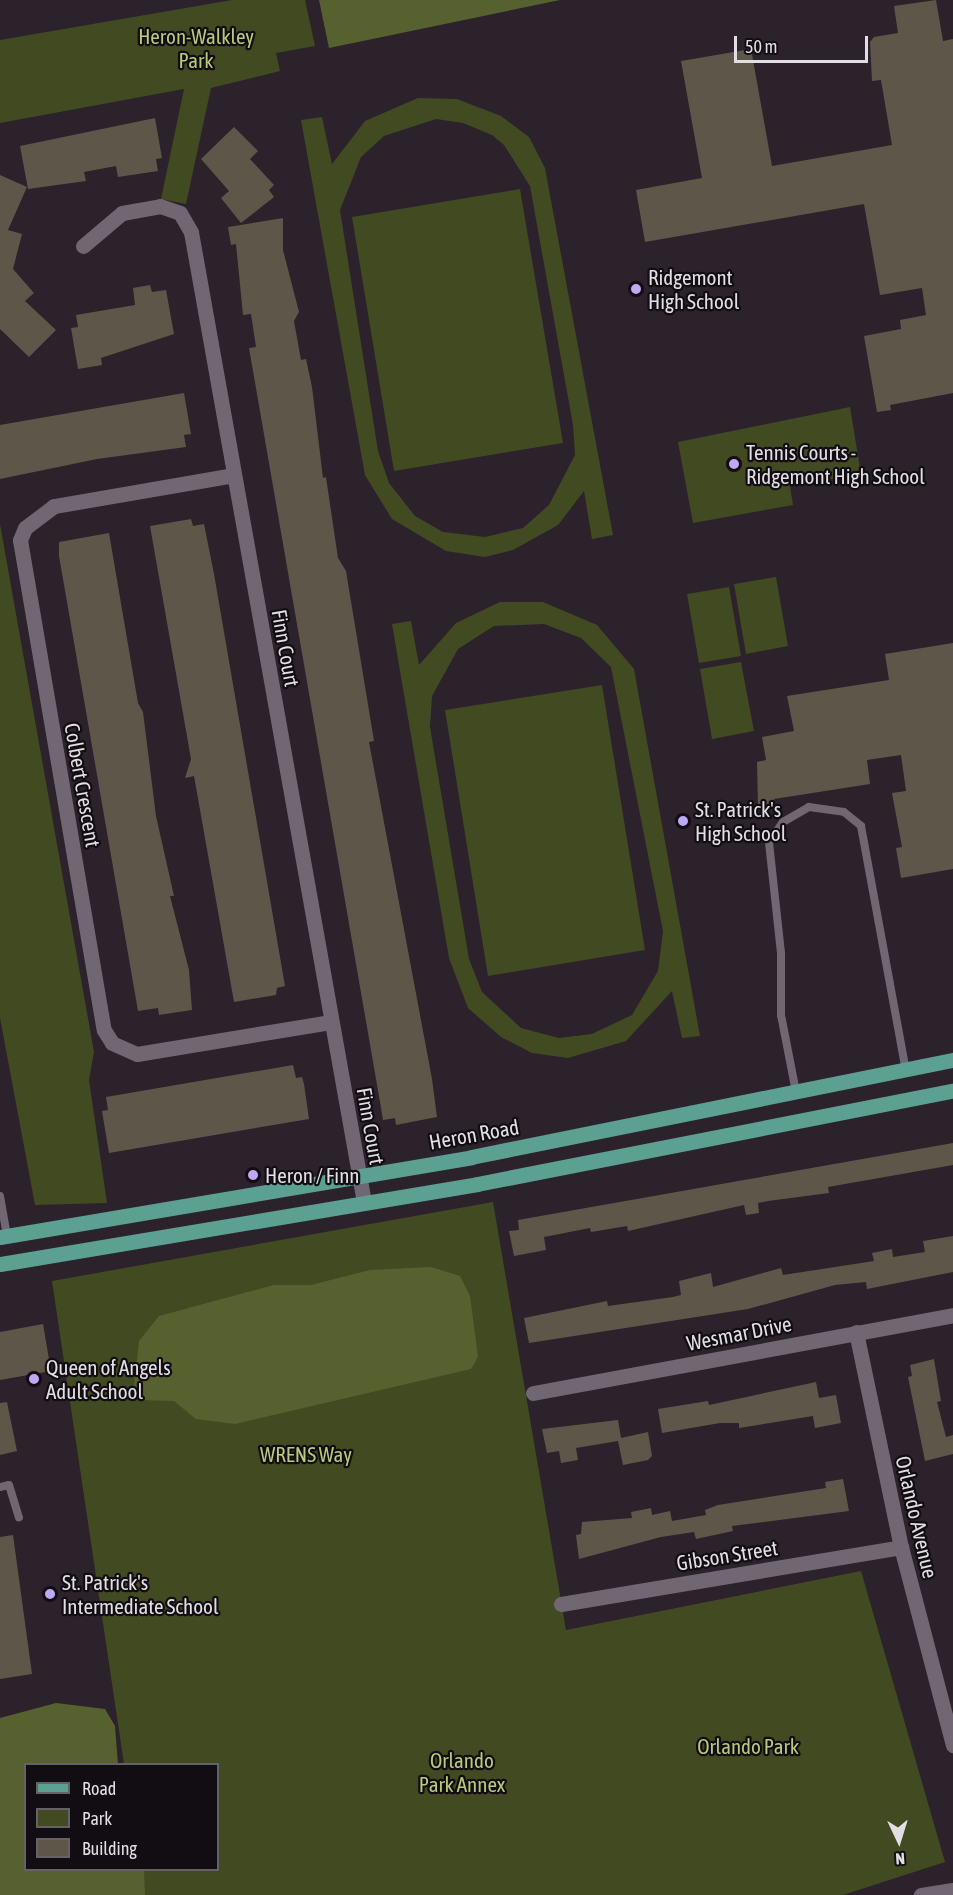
<!DOCTYPE html>
<html>
<head>
<meta charset="utf-8">
<style>
  body { margin:0 }
  #map { position:relative; width:953px; height:1895px; overflow:hidden; background:#2b222c; font-family:"Asap Condensed",sans-serif }
  div>[style] { position:absolute }
  .green>* { inset:0; background:#424a22 }
  .forest>* { inset:0; background:#57612f }
  .building>* { inset:0; background:#5f564a }
  .service>* { height:8px; margin:-4px; padding:0 4px; transform-origin:4px; border-radius:4px; background:#706772 }
  .minor>* { height:15px; margin:-7.5px; padding:0 7.5px; transform-origin:7.5px; border-radius:7.5px; background:#706772 }
  .primary>* { height:15px; margin:-7.5px; padding:0 7.5px; transform-origin:7.5px; border-radius:7.5px; background:#5ca092 }
  .dots>* { width:16px; height:16px; translate:-50% -50%; box-sizing:border-box; border:3px solid #110d12; border-radius:50% }
  span { translate:-50% -50%; white-space:nowrap; text-align:center; line-height:1.15; -webkit-text-stroke:4.5px #110d12; paint-order:stroke }
  .park-label { font-size:21px; color:#b8ca7b }
  .poi-label { font-size:21px; color:#e3dee4 }
  .left { translate:0 -50%; text-align:left }
  .street-label { font-size:21px; color:#e3dee4 }
  .legend { position:absolute; left:24px; top:1763px; width:195px; height:108px; box-sizing:border-box; background:#110d12; border:2px solid #656166; margin:0; padding:8px 10px; list-style:none; font-size:18px; color:#e3dee4 }
  .legend li { display:flex; align-items:center; gap:12px; height:30px }
  .legend b { width:30px; border:2px solid #656166 }
  .north { position:absolute; left:869px; top:1811px; width:60px; height:60px; -webkit-text-stroke:4px #110d12; paint-order:stroke; rotate:176deg; font-size:16px; font-weight:700; line-height:24px; text-align:center; color:#e3dee4 }
  .north::after { content:''; display:block; margin:auto; width:21px; height:27px; background:#e3dee4; clip-path:polygon(50% 0,100% 100%,50% 72%,0 100%) }
  .scale { position:absolute; left:734px; top:36px; width:134px; height:27px; box-sizing:border-box; border:3px solid #e3dee4; border-top:0; padding-left:8px; font-size:18px; line-height:21px; white-space:nowrap; color:#e3dee4; -webkit-text-stroke:4px #110d12; paint-order:stroke }
</style>
</head>
<body>
<div id="map">
  <div class="green">
    <div style="clip-path:polygon(232px 0,305px 0,315px 46px,276px 53px,280px 71px,211px 88px,186px 204px,161px 199px,184px 89px,0 123px,0 40px)"></div>
    <div style="clip-path:polygon(evenodd,418px 98px,457px 99px,501px 116px,529px 137px,545px 168px,613px 535px,592px 539px,584px 491px,558px 525px,513px 550px,485px 557px,446px 551px,392px 519px,365px 475px,301px 120px,322px 117px,332px 164px,365px 121px,418px 98px,436px 119px,463px 123px,492px 135px,504px 145px,530px 186px,573px 425px,575px 455px,549px 505px,523px 528px,485px 537px,443px 532px,415px 516px,389px 483px,378px 451px,340px 210px,361px 157px,384px 136px,436px 119px)"></div>
    <div style="clip-path:polygon(520px 189px,563px 443px,394px 471px,352px 217px)"></div>
    <div style="clip-path:polygon(850px 407px,861px 474px,790px 486px,793px 505px,693px 523px,678px 442px)"></div>
    <div style="clip-path:polygon(0 524px,94px 1052px,89px 1080px,107px 1203px,35px 1205px,0 1018px)"></div>
    <div style="clip-path:polygon(776px 577px,788px 646px,746px 654px,734px 584px)"></div>
    <div style="clip-path:polygon(729px 587px,741px 656px,699px 663px,687px 594px)"></div>
    <div style="clip-path:polygon(evenodd,500px 602px,543px 602px,597px 625px,634px 669px,700px 1036px,682px 1038px,672px 991px,626px 1041px,568px 1058px,532px 1053px,501px 1037px,468px 1008px,449px 958px,392px 624px,411px 621px,419px 665px,456px 623px,500px 602px,544px 624px,581px 638px,611px 667px,663px 931px,658px 971px,632px 1015px,592px 1034px,559px 1038px,521px 1028px,482px 992px,469px 959px,430px 727px,432px 696px,458px 649px,494px 626px,544px 624px)"></div>
    <div style="clip-path:polygon(741px 662px,754px 731px,712px 739px,700px 669px)"></div>
    <div style="clip-path:polygon(602px 685px,645px 950px,488px 976px,445px 710px)"></div>
    <div style="clip-path:polygon(493px 1202px,566px 1630px,861px 1571px,945px 1862px,843px 1895px,69px 1895px,87px 1870px,218px 1870px,218px 1764px,124px 1764px,52px 1281px)"></div>
  </div>
  <div class="forest">
    <div style="clip-path:polygon(319px 0,560px 0,329px 48px)"></div>
    <div style="clip-path:polygon(431px 1267px,460px 1276px,470px 1296px,478px 1357px,471px 1369px,235px 1424px,196px 1419px,174px 1401px,139px 1400px,134px 1386px,139px 1341px,159px 1316px,274px 1285px,311px 1285px,370px 1270px)"></div>
    <div style="clip-path:polygon(56px 1703px,105px 1709px,115px 1726px,118px 1764px,26px 1764px,26px 1870px,144px 1870px,145px 1895px,0 1895px,0 1718px)"></div>
  </div>
  <div class="building">
    <div style="clip-path:polygon(936px 0,943px 41px,953px 39px,953px 393px,890px 405px,891px 410px,877px 412px,864px 336px,901px 329px,900px 320px,926px 315px,922px 288px,880px 295px,864px 204px,645px 242px,636px 190px,702px 178px,681px 61px,751px 49px,772px 166px,892px 145px,881px 80px,872px 81px,870px 42px,874px 37px,898px 33px,894px 6px)"></div>
    <div style="clip-path:polygon(155px 118px,162px 158px,156px 159px,158px 171px,118px 177px,116px 166px,84px 172px,86px 181px,28px 189px,20px 146px)"></div>
    <div style="clip-path:polygon(234px 127px,258px 151px,250px 159px,274px 185px,269px 190px,274px 197px,241px 223px,221px 198px,229px 191px,201px 159px)"></div>
    <div style="clip-path:polygon(0 175px,27px 187px,8px 230px,22px 234px,13px 269px,34px 293px,25px 301px,56px 330px,29px 357px,0 329px)"></div>
    <div style="clip-path:polygon(283px 218px,283px 250px,299px 312px,294px 321px,301px 360px,306px 359px,312px 387px,323px 478px,326px 477px,338px 558px,346px 571px,374px 741px,369px 742px,432px 1079px,437px 1117px,396px 1125px,395px 1118px,383px 1120px,380px 1102px,249px 348px,256px 347px,251px 314px,243px 315px,236px 244px,231px 245px,228px 227px)"></div>
    <div style="clip-path:polygon(150px 285px,152px 292px,166px 290px,174px 334px,101px 358px,102px 365px,78px 369px,71px 328px,78px 327px,76px 315px,135px 305px,133px 288px)"></div>
    <div style="clip-path:polygon(184px 393px,191px 434px,184px 435px,186px 447px,97px 459px,0 479px,0 425px)"></div>
    <div style="clip-path:polygon(191px 519px,193px 526px,204px 524px,214px 574px,285px 986px,277px 988px,276px 995px,234px 1002px,194px 776px,185px 778px,191px 759px,150px 526px)"></div>
    <div style="clip-path:polygon(109px 533px,138px 703px,143px 712px,156px 816px,174px 896px,170px 896px,189px 970px,192px 1010px,159px 1015px,158px 1008px,138px 1011px,59px 556px,59px 542px)"></div>
    <div style="clip-path:polygon(953px 643px,953px 869px,901px 878px,896px 848px,902px 847px,892px 793px,906px 791px,901px 755px,867px 760px,870px 784px,774px 799px,775px 804px,758px 807px,757px 762px,766px 760px,762px 737px,794px 731px,787px 696px,889px 680px,885px 654px)"></div>
    <div style="clip-path:polygon(293px 1065px,296px 1078px,302px 1077px,304px 1084px,309px 1119px,109px 1153px,102px 1111px,108px 1110px,106px 1097px)"></div>
    <div style="clip-path:polygon(953px 1143px,953px 1165px,828px 1187px,829px 1193px,768px 1201px,758px 1203px,759px 1213px,746px 1215px,744px 1205px,628px 1231px,627px 1226px,591px 1232px,590px 1228px,544px 1237px,546px 1250px,514px 1256px,509px 1231px,519px 1230px,518px 1220px)"></div>
    <div style="clip-path:polygon(953px 1236px,953px 1272px,867px 1289px,866px 1282px,835px 1285px,748px 1309px,529px 1343px,524px 1318px,607px 1301px,608px 1306px,673px 1297px,681px 1295px,679px 1281px,711px 1273px,713px 1287px,781px 1268px,783px 1275px,874px 1261px,872px 1253px,892px 1249px,893px 1257px,925px 1252px,923px 1241px)"></div>
    <div style="clip-path:polygon(43px 1324px,51px 1371px,0 1380px,0 1332px)"></div>
    <div style="clip-path:polygon(934px 1359px,941px 1401px,937px 1402px,946px 1437px,953px 1435px,953px 1454px,925px 1461px,908px 1377px,912px 1376px,910px 1365px)"></div>
    <div style="clip-path:polygon(816px 1382px,819px 1398px,836px 1395px,841px 1423px,815px 1428px,813px 1416px,739px 1428px,739px 1423px,720px 1423px,662px 1433px,658px 1409px,708px 1401px,709px 1405px)"></div>
    <div style="clip-path:polygon(7px 1402px,17px 1451px,0 1455px,0 1403px)"></div>
    <div style="clip-path:polygon(618px 1420px,621px 1438px,648px 1432px,652px 1456px,648px 1460px,623px 1465px,618px 1441px,576px 1448px,578px 1460px,561px 1463px,559px 1451px,547px 1453px,542px 1429px)"></div>
    <div style="clip-path:polygon(843px 1479px,849px 1511px,732px 1526px,733px 1531px,696px 1539px,694px 1532px,661px 1537px,579px 1559px,576px 1535px,581px 1534px,582px 1522px,632px 1518px,631px 1512px,651px 1508px,652px 1515px,670px 1511px,672px 1521px,706px 1515px,705px 1510px,718px 1505px,826px 1488px,825px 1482px)"></div>
    <div style="clip-path:polygon(13px 1535px,32px 1674px,0 1679px,0 1537px)"></div>
  </div>
  <div class="service">
    <div style="left:796px;top:1092px;width:78px;rotate:-101deg"></div>
    <div style="left:781px;top:1015px;width:62px;rotate:-90deg"></div>
    <div style="left:781px;top:953px;width:112px;rotate:-96.2deg"></div>
    <div style="left:769px;top:842px;width:24px;rotate:-55deg"></div>
    <div style="left:783px;top:822px;width:30px;rotate:-30deg"></div>
    <div style="left:809px;top:807px;width:35px;rotate:8deg"></div>
    <div style="left:844px;top:812px;width:22px;rotate:39deg"></div>
    <div style="left:861px;top:826px;width:248px;rotate:79.6deg"></div>
    <div style="left:0;top:1196px;width:41px;rotate:80.1deg"></div>
    <div style="left:0;top:1487px;width:9px;rotate:-13deg"></div>
    <div style="left:9px;top:1485px;width:34px;rotate:73deg"></div>
  </div>
  <div class="minor">
    <div style="left:83px;top:246px;width:51px;rotate:-40.2deg"></div>
    <div style="left:122px;top:213px;width:39px;rotate:-10deg"></div>
    <div style="left:160px;top:206px;width:21px;rotate:19deg"></div>
    <div style="left:180px;top:213px;width:22px;rotate:60deg"></div>
    <div style="left:191px;top:232px;width:985px;rotate:79.89deg"></div>
    <div style="left:234px;top:475px;width:183px;rotate:170.2deg"></div>
    <div style="left:54px;top:506px;width:36px;rotate:143deg"></div>
    <div style="left:25px;top:528px;width:13px;rotate:113deg"></div>
    <div style="left:20px;top:540px;width:497px;rotate:80.3deg"></div>
    <div style="left:104px;top:1030px;width:15px;rotate:58deg"></div>
    <div style="left:112px;top:1043px;width:27px;rotate:24deg"></div>
    <div style="left:137px;top:1054px;width:196px;rotate:-9.4deg"></div>
    <div style="left:856px;top:1332px;width:220px;rotate:78.2deg"></div>
    <div style="left:901px;top:1547px;width:205px;rotate:75.3deg"></div>
    <div style="left:533px;top:1393px;width:427px;rotate:-10.5deg"></div>
    <div style="left:561px;top:1604px;width:345px;rotate:-9.5deg"></div>
    <div style="left:921px;top:1895px;width:32px;rotate:-9deg"></div>
  </div>
  <div class="primary">
    <div style="left:0;top:1237px;width:478px;rotate:-9.6deg"></div>
    <div style="left:471px;top:1157px;width:492px;rotate:-11.4deg"></div>
    <div style="left:0;top:1264px;width:484px;rotate:-9.5deg"></div>
    <div style="left:477px;top:1184px;width:485px;rotate:-11.1deg"></div>
  </div>
  <div class="dots">
    <div style="left:636px;top:289px;background:#bfa8f4"></div>
    <div style="left:734px;top:464px;background:#bfa8f4"></div>
    <div style="left:683px;top:821px;background:#bfa8f4"></div>
    <div style="left:253px;top:1175px;background:#bfa8f4"></div>
    <div style="left:34px;top:1379px;background:#bfa8f4"></div>
    <div style="left:50px;top:1594px;background:#bfa8f4"></div>
  </div>
  <div class="park-label">
    <span style="left:196px;top:48px">Heron-Walkley<br>Park</span>
    <span style="left:306px;top:1454px">WRENS Way</span>
    <span style="left:748px;top:1746px">Orlando Park</span>
    <span style="left:462px;top:1772px">Orlando<br>Park Annex</span>
  </div>
  <div class="poi-label">
    <span class="left" style="left:648px;top:289px">Ridgemont<br>High School</span>
    <span class="left" style="left:746px;top:464px">Tennis Courts -<br>Ridgemont High School</span>
    <span class="left" style="left:695px;top:821px">St. Patrick's<br>High School</span>
    <span class="left" style="left:265px;top:1175px">Heron / Finn</span>
    <span class="left" style="left:46px;top:1379px">Queen of Angels<br>Adult School</span>
    <span class="left" style="left:62px;top:1594px">St. Patrick's<br>Intermediate School</span>
  </div>
  <div class="street-label">
    <span style="left:286px;top:648px;rotate:80deg">Finn Court</span>
    <span style="left:83px;top:785px;rotate:80deg">Colbert Crescent</span>
    <span style="left:371px;top:1126px;rotate:80deg">Finn Court</span>
    <span style="left:474px;top:1134px;rotate:-10deg">Heron Road</span>
    <span style="left:739px;top:1333px;rotate:-11deg">Wesmar Drive</span>
    <span style="left:917px;top:1517px;rotate:77deg">Orlando Avenue</span>
    <span style="left:727px;top:1555px;rotate:-9deg">Gibson Street</span>
  </div>
  <ul class="legend">
  <li><b style="height:8px;background:#5ca092"></b>Road</li>
  <li><b style="height:16px;background:#424a22"></b>Park</li>
  <li><b style="height:16px;background:#5f564a"></b>Building</li>
  </ul>
  <div class="north">N</div>
  <div class="scale">50 m</div>
</div>
</body>
</html>
